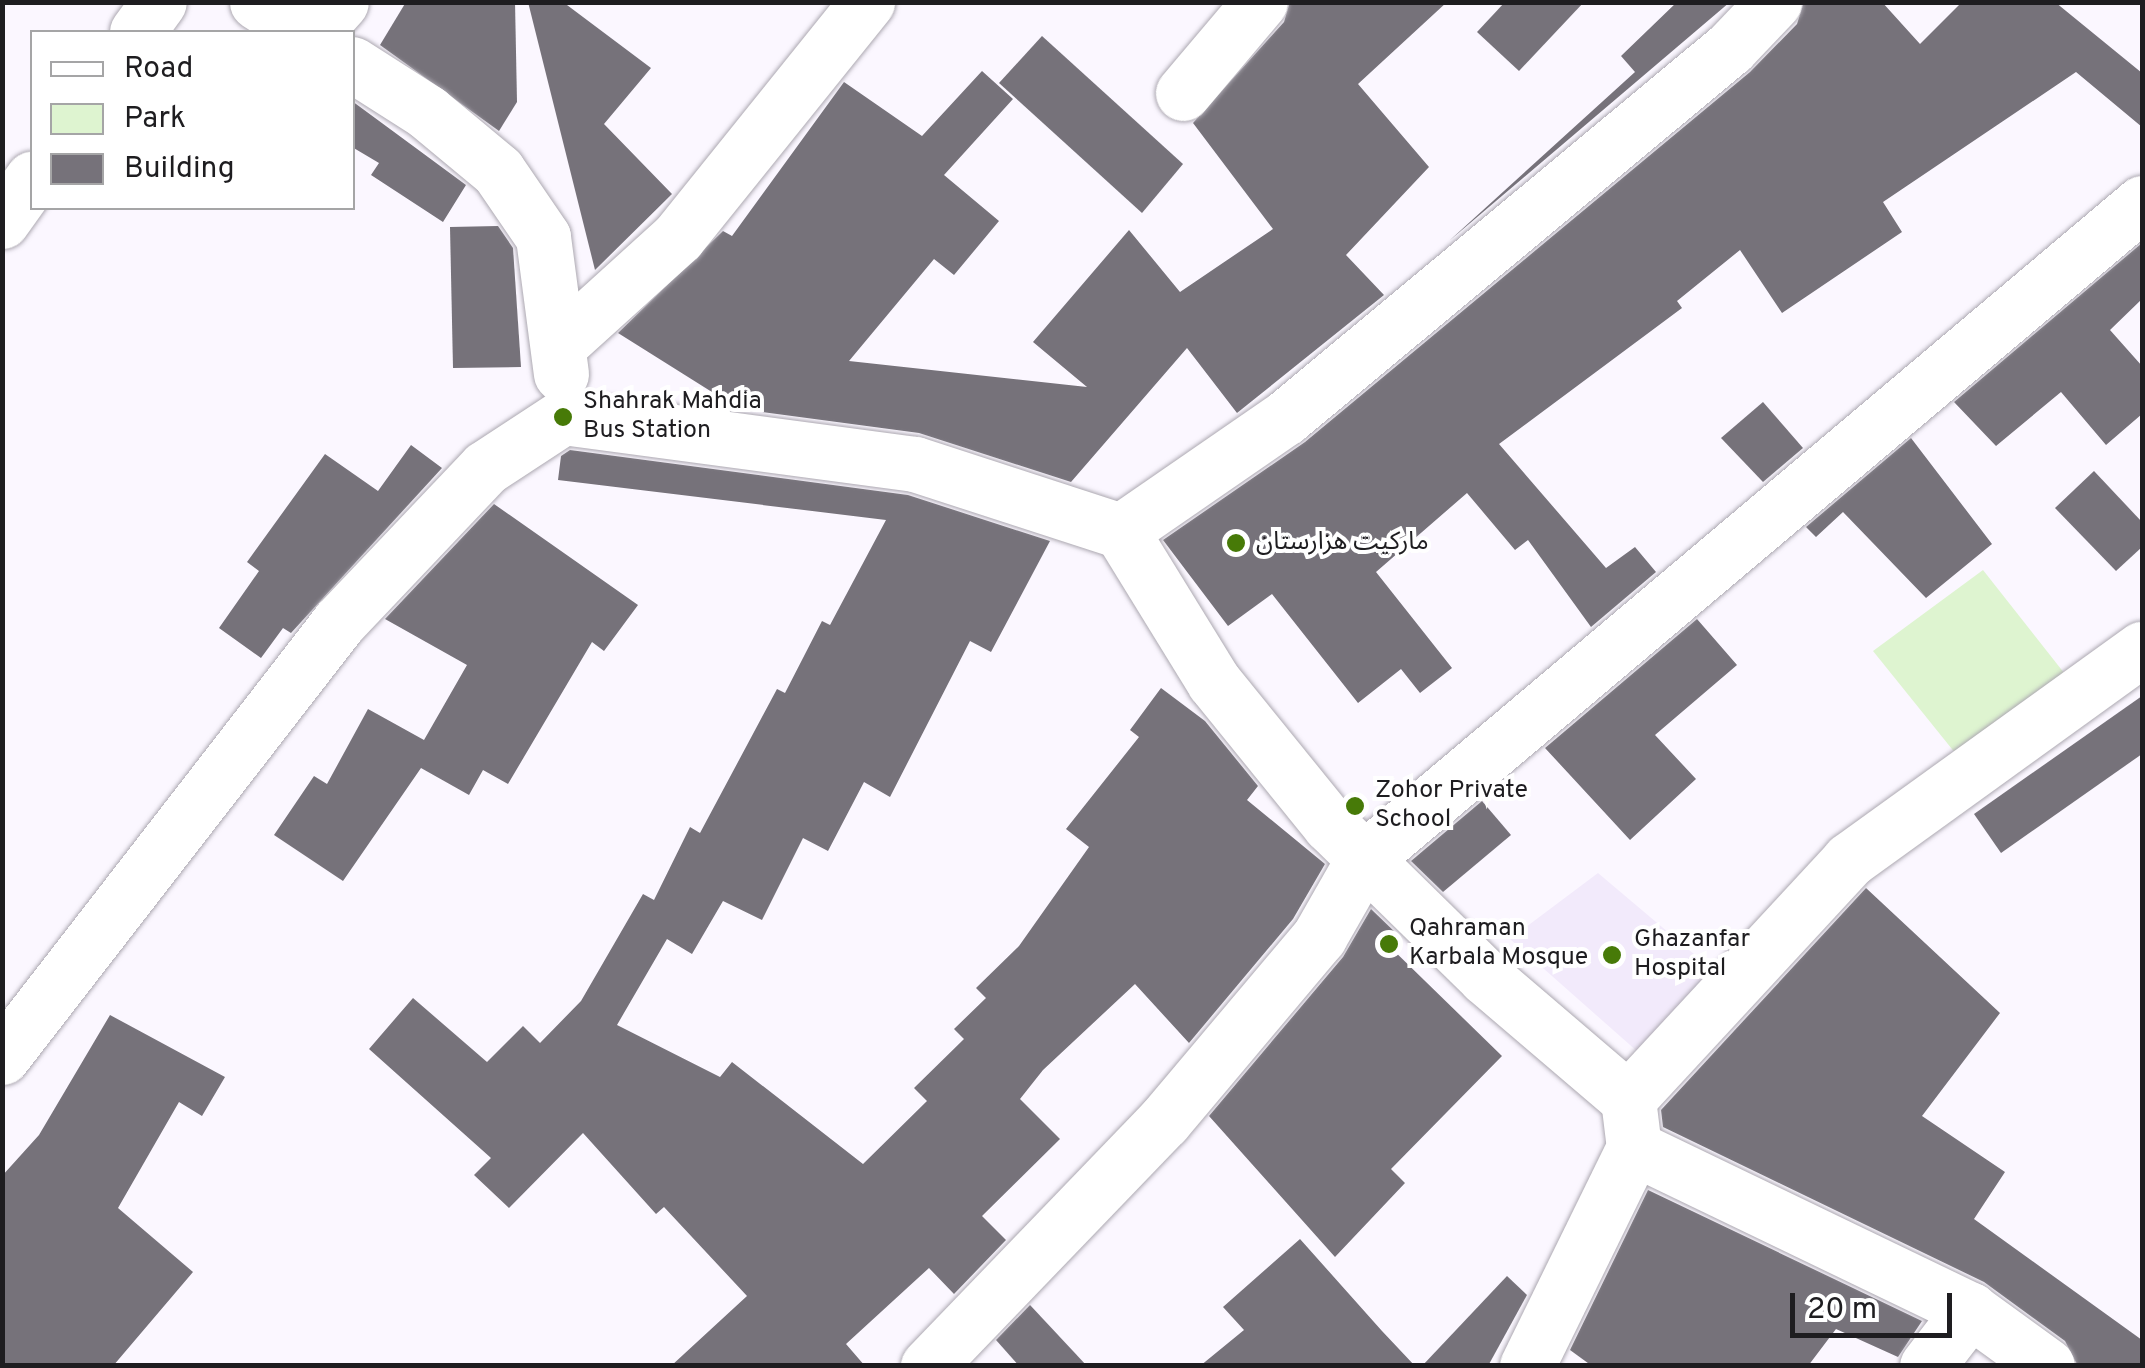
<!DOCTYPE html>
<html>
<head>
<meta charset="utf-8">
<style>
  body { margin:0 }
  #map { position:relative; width:2145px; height:1368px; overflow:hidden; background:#fbf7ff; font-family:Overpass,"Noto Sans Arabic",sans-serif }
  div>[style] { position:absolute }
  .built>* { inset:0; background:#f2eafb }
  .green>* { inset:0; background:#def4d0 }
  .building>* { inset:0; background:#76727a }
  .roads { filter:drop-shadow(0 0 2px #aca8b1) drop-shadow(0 0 2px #aca8b1) }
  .minor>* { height:55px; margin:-27.5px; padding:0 27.5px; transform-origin:27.5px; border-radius:27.5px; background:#fff }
  .dots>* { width:28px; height:28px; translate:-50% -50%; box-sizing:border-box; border:5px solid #fff; border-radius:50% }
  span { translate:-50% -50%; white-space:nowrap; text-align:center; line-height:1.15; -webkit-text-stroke:8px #fff; paint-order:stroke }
  .poi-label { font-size:25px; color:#1e1d20 }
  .left { translate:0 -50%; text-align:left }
  .frame { position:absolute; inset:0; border:5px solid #1e1d20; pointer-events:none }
  .legend { position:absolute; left:30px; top:30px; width:325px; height:180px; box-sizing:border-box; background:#fff; border:2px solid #a5a5a6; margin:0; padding:12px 18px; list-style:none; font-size:30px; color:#1e1d20 }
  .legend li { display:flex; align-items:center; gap:20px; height:50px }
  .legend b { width:50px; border:2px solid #a5a5a6 }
  .scale { position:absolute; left:1790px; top:1293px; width:162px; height:45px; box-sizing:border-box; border:5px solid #1e1d20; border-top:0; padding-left:12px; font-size:30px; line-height:35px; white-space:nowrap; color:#1e1d20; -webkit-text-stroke:8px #fff; paint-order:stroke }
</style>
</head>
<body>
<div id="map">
  <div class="built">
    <div style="clip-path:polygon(1598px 873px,1714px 971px,1638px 1052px,1510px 939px)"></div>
  </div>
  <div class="green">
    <div style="clip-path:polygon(1983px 570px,2072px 683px,1964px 764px,1873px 651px)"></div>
  </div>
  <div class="building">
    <div style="clip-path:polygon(406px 2px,515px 2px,517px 102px,499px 131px,380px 45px)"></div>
    <div style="clip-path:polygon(528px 2px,563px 2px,651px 68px,604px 124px,672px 194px,595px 270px)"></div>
    <div style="clip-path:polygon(1290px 2px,1447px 2px,1358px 84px,1429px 167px,1346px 255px,1384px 295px,1237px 413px,1187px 348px,1071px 482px,919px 433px,739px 409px,618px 333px,723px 231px,732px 236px,844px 82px,922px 136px,982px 71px,1013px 99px,944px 175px,999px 221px,954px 275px,934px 259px,849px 361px,1087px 387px,1033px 342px,1129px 230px,1180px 292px,1273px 229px,1193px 123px,1284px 22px)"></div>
    <div style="clip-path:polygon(1505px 2px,1584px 2px,1519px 71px,1477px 32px)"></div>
    <div style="clip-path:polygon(1677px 2px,1730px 2px,1449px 241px,1635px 72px,1621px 56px)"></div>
    <div style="clip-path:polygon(1804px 2px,1882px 2px,1920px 44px,1962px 2px,2055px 2px,2142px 73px,2142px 127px,2076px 72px,1883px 202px,1902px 232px,1782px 313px,1740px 250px,1677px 301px,1682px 308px,1499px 444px,1606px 568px,1635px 547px,1656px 572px,1591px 627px,1528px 540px,1515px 550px,1467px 493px,1376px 572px,1452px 668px,1420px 693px,1401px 669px,1358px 703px,1272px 594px,1228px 626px,1163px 540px,1305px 442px,1750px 72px,1797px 24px)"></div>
    <div style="clip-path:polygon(1042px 36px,1183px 164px,1142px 213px,999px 83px)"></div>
    <div style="clip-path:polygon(352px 101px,466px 185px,443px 222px,371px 175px,379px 163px,352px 147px)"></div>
    <div style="clip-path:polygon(498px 226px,513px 248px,521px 367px,453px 368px,450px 227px)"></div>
    <div style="clip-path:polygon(2142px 243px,2142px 299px,2110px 330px,2142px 366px,2142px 414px,2106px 445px,2061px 392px,1996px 446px,1954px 402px)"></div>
    <div style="clip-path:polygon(1763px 402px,1803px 448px,1763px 482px,1721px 438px)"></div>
    <div style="clip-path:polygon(1911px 438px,1992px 544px,1926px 598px,1843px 512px,1816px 537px,1806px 527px)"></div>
    <div style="clip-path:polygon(411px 445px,442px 468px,291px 633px,283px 628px,261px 658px,219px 628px,259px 571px,247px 562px,325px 454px,378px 491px)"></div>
    <div style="clip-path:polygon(570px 450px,908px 495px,1050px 541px,991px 652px,970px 641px,890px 797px,864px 782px,828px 851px,803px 838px,762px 920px,723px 901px,692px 954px,667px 939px,617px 1025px,720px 1077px,732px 1062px,863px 1164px,927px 1101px,914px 1088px,964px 1039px,954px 1029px,986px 998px,976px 988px,1019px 946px,1089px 847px,1066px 829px,1139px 737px,1130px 730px,1161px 688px,1205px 721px,1258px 786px,1247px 800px,1325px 864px,1293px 919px,1189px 1043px,1135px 984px,1043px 1070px,1020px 1099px,1060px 1139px,982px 1216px,1006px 1240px,954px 1294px,929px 1268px,846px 1344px,865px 1366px,671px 1366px,747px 1296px,664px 1207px,656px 1214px,583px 1133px,509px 1208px,474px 1175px,491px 1158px,369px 1049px,413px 998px,487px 1062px,523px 1026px,540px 1043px,581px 1001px,643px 894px,654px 900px,690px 827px,700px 833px,777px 689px,785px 693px,822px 621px,830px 625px,886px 520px,558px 480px,561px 456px)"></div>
    <div style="clip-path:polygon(2094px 471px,2142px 522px,2142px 547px,2116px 571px,2055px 508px)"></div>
    <div style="clip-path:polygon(494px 504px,638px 605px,604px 651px,592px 642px,508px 784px,483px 770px,469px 795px,421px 768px,343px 881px,274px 835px,314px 776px,327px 784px,368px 709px,424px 740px,467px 665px,385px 619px)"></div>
    <div style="clip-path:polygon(1697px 619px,1737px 665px,1655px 735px,1696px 779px,1630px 840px,1545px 748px)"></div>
    <div style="clip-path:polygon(2142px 696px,2142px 754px,2001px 853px,1974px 814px)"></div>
    <div style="clip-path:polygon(1482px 801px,1511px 835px,1443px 892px,1411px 861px)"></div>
    <div style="clip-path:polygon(1866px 888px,2000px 1013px,1922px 1116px,2005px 1172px,1974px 1219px,2142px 1340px,2142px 1366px,2078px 1366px,2065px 1341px,1984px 1282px,1663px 1127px,1661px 1110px)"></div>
    <div style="clip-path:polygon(1371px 909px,1396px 933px,1385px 942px,1502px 1056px,1391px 1169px,1405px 1183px,1335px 1257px,1209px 1116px,1343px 957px)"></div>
    <div style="clip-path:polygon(110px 1015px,225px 1077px,202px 1116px,179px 1102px,118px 1208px,193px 1272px,113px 1366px,2px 1366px,2px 1176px,39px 1135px)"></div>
    <div style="clip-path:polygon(1648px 1190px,1922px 1321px,1898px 1357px,1836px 1329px,1808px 1366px,1592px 1366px,1570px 1350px)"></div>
    <div style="clip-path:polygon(1300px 1239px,1382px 1331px,1415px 1366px,1200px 1366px,1244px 1330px,1223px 1307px)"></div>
    <div style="clip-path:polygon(1507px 1276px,1527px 1295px,1488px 1366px,1422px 1366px)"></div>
    <div style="clip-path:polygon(1030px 1305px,1087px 1366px,1019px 1366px,996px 1340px)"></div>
  </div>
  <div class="roads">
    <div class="minor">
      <div style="left:257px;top:2px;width:56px;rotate:32.6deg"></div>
      <div style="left:137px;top:32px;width:37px;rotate:-54deg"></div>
      <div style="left:314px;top:32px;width:40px;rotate:-48deg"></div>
      <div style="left:352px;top:64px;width:89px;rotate:32.6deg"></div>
      <div style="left:427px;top:112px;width:92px;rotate:39.7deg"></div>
      <div style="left:498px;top:171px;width:80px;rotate:55.7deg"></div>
      <div style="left:543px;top:237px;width:138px;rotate:82.5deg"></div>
      <div style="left:1183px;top:93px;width:119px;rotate:-49.8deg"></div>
      <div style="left:2px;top:221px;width:52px;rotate:-54.5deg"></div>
      <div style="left:559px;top:345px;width:161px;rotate:-42.2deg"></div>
      <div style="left:678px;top:237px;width:302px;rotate:-51.2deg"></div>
      <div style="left:1121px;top:531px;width:199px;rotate:-34.6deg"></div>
      <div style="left:1285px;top:418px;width:579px;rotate:-39.74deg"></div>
      <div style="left:1730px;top:48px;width:64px;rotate:-46.3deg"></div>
      <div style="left:2px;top:1057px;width:550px;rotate:-52.23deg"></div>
      <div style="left:339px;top:622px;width:212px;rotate:-46.5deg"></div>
      <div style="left:485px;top:468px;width:93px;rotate:-33.2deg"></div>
      <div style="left:563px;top:417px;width:355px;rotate:7.6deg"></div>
      <div style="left:915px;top:464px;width:217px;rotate:18deg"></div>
      <div style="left:1121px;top:531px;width:177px;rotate:58.4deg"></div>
      <div style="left:1214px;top:682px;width:184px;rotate:51deg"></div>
      <div style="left:1330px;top:825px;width:217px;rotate:44.4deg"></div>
      <div style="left:1485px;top:977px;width:188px;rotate:40.5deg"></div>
      <div style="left:1628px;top:1099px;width:49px;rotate:83deg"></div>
      <div style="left:1634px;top:1148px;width:373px;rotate:25.7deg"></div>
      <div style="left:1970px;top:1310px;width:95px;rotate:36deg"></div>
      <div style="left:1628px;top:1099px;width:326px;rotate:-47.2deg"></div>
      <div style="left:1849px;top:860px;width:361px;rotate:-35.8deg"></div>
      <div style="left:928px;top:1366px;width:340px;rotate:-46.1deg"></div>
      <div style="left:1164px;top:1121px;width:241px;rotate:-49.9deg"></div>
      <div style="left:1319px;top:937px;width:89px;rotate:-60.3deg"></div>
      <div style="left:1363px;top:860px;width:1019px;rotate:-40.14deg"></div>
      <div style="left:1527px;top:1366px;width:243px;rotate:-63.9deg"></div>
      <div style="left:1927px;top:1366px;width:71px;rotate:-52.5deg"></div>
    </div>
  </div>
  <div class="dots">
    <div style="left:563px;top:417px;background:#477a08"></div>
    <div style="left:1236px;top:543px;background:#477a08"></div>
    <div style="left:1355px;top:806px;background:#477a08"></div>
    <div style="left:1389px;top:944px;background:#477a08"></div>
    <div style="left:1612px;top:955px;background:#477a08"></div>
  </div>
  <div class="poi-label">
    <span class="left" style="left:583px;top:417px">Shahrak Mahdia<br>Bus Station</span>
    <span class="left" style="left:1256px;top:543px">مارکیت هزارستان</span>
    <span class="left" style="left:1375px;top:806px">Zohor Private<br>School</span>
    <span class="left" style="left:1409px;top:944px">Qahraman<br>Karbala Mosque</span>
    <span class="left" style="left:1634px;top:955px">Ghazanfar<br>Hospital</span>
  </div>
  <div class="frame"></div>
  <ul class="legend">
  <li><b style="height:12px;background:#fff"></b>Road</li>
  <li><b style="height:28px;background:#def4d0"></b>Park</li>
  <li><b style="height:28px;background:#76727a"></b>Building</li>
  </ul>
  <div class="scale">20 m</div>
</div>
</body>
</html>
